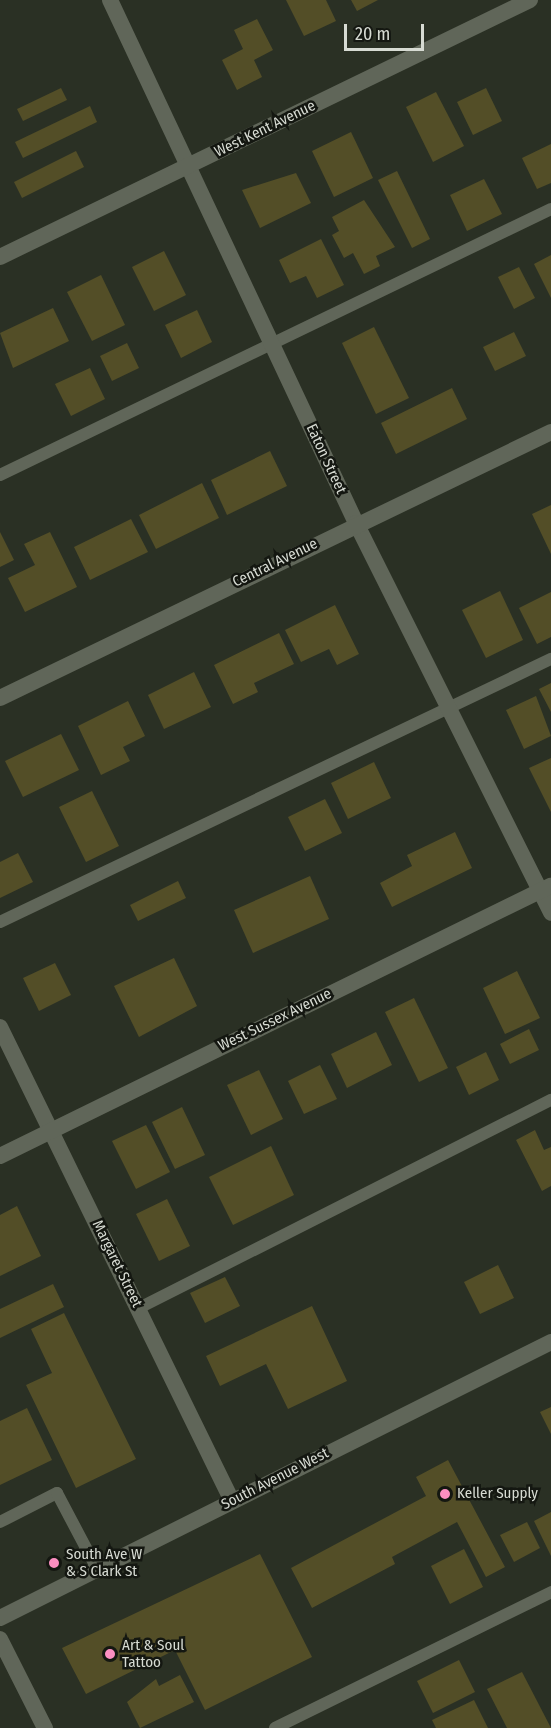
<!DOCTYPE html>
<html>
<head>
<meta charset="utf-8">
<style>
  body { margin:0 }
  #map { position:relative; width:551px; height:1728px; overflow:hidden; background:#2a3024; font-family:"Fira Sans Condensed",sans-serif }
  div>[style] { position:absolute }
  .building>* { inset:0; background:#534e27 }
  .service>* { height:12px; margin:-6px; padding:0 6px; transform-origin:6px; border-radius:6px; background:#606659 }
  .minor>* { height:16px; margin:-8px; padding:0 8px; transform-origin:8px; border-radius:8px; background:#606659 }
  .tertiary>* { height:16px; margin:-8px; padding:0 8px; transform-origin:8px; border-radius:8px; background:#606659 }
  .dots>* { width:16px; height:16px; translate:-50% -50%; box-sizing:border-box; border:3px solid #141711; border-radius:50% }
  span { translate:-50% -50%; white-space:nowrap; text-align:center; line-height:1.15; -webkit-text-stroke:5px #141711; paint-order:stroke }
  .street-label { font-size:15px; color:#d7dbd3 }
  .poi-label { font-size:15px; color:#d7dbd3 }
  .left { translate:0 -50%; text-align:left }
  .scale { position:absolute; left:344px; top:24px; width:80px; height:27px; box-sizing:border-box; border:3px solid #d7dbd3; border-top:0; padding-left:8px; font-size:18px; line-height:21px; white-space:nowrap; color:#d7dbd3; -webkit-text-stroke:4px #141711; paint-order:stroke }
</style>
</head>
<body>
<div id="map">
  <div class="building">
    <div style="clip-path:polygon(286px 0,326px 0,336px 21px,304px 36px)"></div>
    <div style="clip-path:polygon(351px 0,378px 0,357px 11px)"></div>
    <div style="clip-path:polygon(257px 19px,273px 50px,254px 60px,262px 77px,237px 90px,222px 60px,243px 49px,234px 30px)"></div>
    <div style="clip-path:polygon(61px 88px,67px 100px,23px 121px,17px 109px)"></div>
    <div style="clip-path:polygon(486px 88px,502px 121px,473px 135px,457px 102px)"></div>
    <div style="clip-path:polygon(436px 92px,464px 146px,433px 162px,406px 107px)"></div>
    <div style="clip-path:polygon(90px 106px,97px 122px,23px 158px,15px 142px)"></div>
    <div style="clip-path:polygon(351px 132px,373px 178px,334px 197px,312px 151px)"></div>
    <div style="clip-path:polygon(551px 144px,551px 183px,537px 189px,522px 158px)"></div>
    <div style="clip-path:polygon(76px 151px,84px 167px,22px 198px,14px 182px)"></div>
    <div style="clip-path:polygon(397px 171px,430px 239px,412px 248px,378px 180px)"></div>
    <div style="clip-path:polygon(296px 173px,311px 203px,260px 228px,242px 190px)"></div>
    <div style="clip-path:polygon(484px 179px,502px 214px,467px 231px,450px 195px)"></div>
    <div style="clip-path:polygon(364px 200px,395px 247px,376px 256px,380px 266px,364px 274px,353px 253px,344px 258px,332px 235px,339px 231px,332px 217px)"></div>
    <div style="clip-path:polygon(321px 239px,344px 285px,317px 298px,306px 276px,290px 283px,279px 260px)"></div>
    <div style="clip-path:polygon(164px 251px,186px 295px,154px 311px,132px 267px)"></div>
    <div style="clip-path:polygon(551px 255px,551px 298px,534px 264px)"></div>
    <div style="clip-path:polygon(519px 267px,535px 298px,514px 309px,498px 277px)"></div>
    <div style="clip-path:polygon(101px 275px,125px 325px,92px 341px,67px 292px)"></div>
    <div style="clip-path:polygon(53px 308px,69px 341px,13px 368px,0 333px)"></div>
    <div style="clip-path:polygon(197px 310px,212px 342px,181px 358px,165px 325px)"></div>
    <div style="clip-path:polygon(374px 327px,409px 398px,376px 414px,342px 343px)"></div>
    <div style="clip-path:polygon(514px 332px,526px 356px,495px 371px,483px 347px)"></div>
    <div style="clip-path:polygon(127px 343px,139px 368px,112px 381px,100px 356px)"></div>
    <div style="clip-path:polygon(90px 368px,105px 399px,71px 416px,55px 384px)"></div>
    <div style="clip-path:polygon(452px 388px,467px 419px,396px 454px,381px 423px)"></div>
    <div style="clip-path:polygon(270px 451px,287px 486px,227px 515px,211px 480px)"></div>
    <div style="clip-path:polygon(202px 483px,219px 518px,156px 549px,139px 515px)"></div>
    <div style="clip-path:polygon(551px 505px,551px 554px,532px 514px)"></div>
    <div style="clip-path:polygon(131px 519px,148px 552px,90px 580px,74px 547px)"></div>
    <div style="clip-path:polygon(0 532px,14px 560px,0 567px)"></div>
    <div style="clip-path:polygon(50px 532px,77px 587px,25px 612px,8px 578px,35px 565px,24px 544px)"></div>
    <div style="clip-path:polygon(500px 591px,523px 640px,486px 658px,462px 610px)"></div>
    <div style="clip-path:polygon(551px 592px,551px 637px,537px 644px,519px 608px)"></div>
    <div style="clip-path:polygon(335px 605px,359px 654px,337px 665px,329px 649px,301px 662px,285px 630px)"></div>
    <div style="clip-path:polygon(279px 633px,294px 664px,254px 683px,258px 692px,233px 704px,214px 665px)"></div>
    <div style="clip-path:polygon(194px 672px,211px 707px,164px 729px,148px 695px)"></div>
    <div style="clip-path:polygon(551px 683px,551px 712px,539px 689px)"></div>
    <div style="clip-path:polygon(536px 696px,551px 736px,524px 749px,506px 710px)"></div>
    <div style="clip-path:polygon(128px 701px,145px 736px,123px 747px,130px 761px,101px 775px,78px 726px)"></div>
    <div style="clip-path:polygon(61px 734px,79px 770px,23px 797px,5px 761px)"></div>
    <div style="clip-path:polygon(551px 758px,551px 812px,529px 768px)"></div>
    <div style="clip-path:polygon(374px 762px,391px 798px,348px 819px,331px 783px)"></div>
    <div style="clip-path:polygon(92px 791px,119px 846px,86px 862px,59px 807px)"></div>
    <div style="clip-path:polygon(325px 799px,342px 833px,305px 851px,288px 817px)"></div>
    <div style="clip-path:polygon(455px 832px,472px 868px,392px 907px,380px 883px,412px 866px,407px 855px)"></div>
    <div style="clip-path:polygon(18px 853px,33px 882px,0 898px,0 862px)"></div>
    <div style="clip-path:polygon(310px 876px,329px 919px,253px 953px,234px 910px)"></div>
    <div style="clip-path:polygon(178px 881px,186px 898px,138px 921px,130px 905px)"></div>
    <div style="clip-path:polygon(174px 958px,197px 1006px,139px 1037px,114px 986px)"></div>
    <div style="clip-path:polygon(55px 963px,71px 995px,39px 1011px,23px 978px)"></div>
    <div style="clip-path:polygon(517px 971px,540px 1018px,505px 1034px,483px 988px)"></div>
    <div style="clip-path:polygon(414px 998px,448px 1068px,419px 1082px,385px 1012px)"></div>
    <div style="clip-path:polygon(529px 1029px,539px 1050px,510px 1064px,500px 1044px)"></div>
    <div style="clip-path:polygon(376px 1032px,392px 1065px,347px 1088px,331px 1054px)"></div>
    <div style="clip-path:polygon(486px 1052px,499px 1080px,469px 1095px,456px 1067px)"></div>
    <div style="clip-path:polygon(320px 1065px,337px 1099px,304px 1114px,288px 1081px)"></div>
    <div style="clip-path:polygon(259px 1070px,283px 1119px,251px 1135px,227px 1085px)"></div>
    <div style="clip-path:polygon(182px 1107px,205px 1155px,175px 1169px,152px 1122px)"></div>
    <div style="clip-path:polygon(146px 1125px,170px 1172px,136px 1189px,112px 1141px)"></div>
    <div style="clip-path:polygon(535px 1130px,544px 1150px,551px 1147px,551px 1186px,542px 1191px,516px 1140px)"></div>
    <div style="clip-path:polygon(271px 1146px,294px 1195px,233px 1225px,209px 1177px)"></div>
    <div style="clip-path:polygon(167px 1199px,190px 1246px,159px 1261px,136px 1214px)"></div>
    <div style="clip-path:polygon(17px 1206px,41px 1256px,0 1276px,0 1215px)"></div>
    <div style="clip-path:polygon(498px 1265px,514px 1298px,480px 1314px,464px 1282px)"></div>
    <div style="clip-path:polygon(225px 1277px,240px 1306px,205px 1323px,190px 1293px)"></div>
    <div style="clip-path:polygon(53px 1284px,64px 1307px,0 1338px,0 1309px)"></div>
    <div style="clip-path:polygon(312px 1306px,347px 1381px,288px 1409px,266px 1364px,220px 1386px,206px 1356px)"></div>
    <div style="clip-path:polygon(64px 1313px,136px 1459px,76px 1488px,26px 1385px,52px 1373px,31px 1329px)"></div>
    <div style="clip-path:polygon(551px 1407px,551px 1434px,540px 1412px)"></div>
    <div style="clip-path:polygon(27px 1408px,52px 1460px,0 1485px,0 1421px)"></div>
    <div style="clip-path:polygon(448px 1460px,505px 1567px,486px 1577px,457px 1522px,392px 1557px,395px 1564px,312px 1608px,291px 1568px,426px 1496px,416px 1477px)"></div>
    <div style="clip-path:polygon(551px 1512px,551px 1556px,534px 1521px)"></div>
    <div style="clip-path:polygon(527px 1522px,540px 1548px,514px 1562px,500px 1535px)"></div>
    <div style="clip-path:polygon(464px 1549px,483px 1587px,450px 1604px,431px 1566px)"></div>
    <div style="clip-path:polygon(260px 1554px,312px 1657px,205px 1710px,175px 1650px,86px 1694px,62px 1648px)"></div>
    <div style="clip-path:polygon(459px 1660px,475px 1692px,433px 1713px,417px 1681px)"></div>
    <div style="clip-path:polygon(522px 1672px,551px 1728px,507px 1728px,487px 1689px)"></div>
    <div style="clip-path:polygon(180px 1675px,194px 1702px,140px 1728px,127px 1702px,156px 1679px,159px 1686px)"></div>
    <div style="clip-path:polygon(474px 1700px,488px 1728px,436px 1728px,432px 1720px)"></div>
  </div>
  <div class="service">
    <div style="left:0;top:475px;width:612px;rotate:-25.77deg"></div>
    <div style="left:0;top:922px;width:611px;rotate:-25.52deg"></div>
    <div style="left:139px;top:1308px;width:462px;rotate:-26.8deg"></div>
    <div style="left:0;top:1522px;width:64px;rotate:-27deg"></div>
    <div style="left:57px;top:1493px;width:86px;rotate:62.2deg"></div>
    <div style="left:275px;top:1728px;width:308px;rotate:-26.2deg"></div>
  </div>
  <div class="minor">
    <div style="left:110px;top:0;width:578px;rotate:64.81deg"></div>
    <div style="left:356px;top:523px;width:436px;rotate:63.4deg"></div>
    <div style="left:0;top:257px;width:589px;rotate:-25.87deg"></div>
    <div style="left:0;top:698px;width:612px;rotate:-25.77deg"></div>
    <div style="left:0;top:1027px;width:528px;rotate:63.92deg"></div>
    <div style="left:0;top:1156px;width:613px;rotate:-26.15deg"></div>
    <div style="left:0;top:1639px;width:100px;rotate:63.2deg"></div>
  </div>
  <div class="tertiary">
    <div style="left:0;top:1618px;width:616px;rotate:-26.61deg"></div>
  </div>
  <div class="dots">
    <div style="left:445px;top:1494px;background:#fc8fc1"></div>
    <div style="left:54px;top:1563px;background:#fc8fc1"></div>
    <div style="left:110px;top:1654px;background:#fc8fc1"></div>
  </div>
  <div class="street-label">
    <span style="left:265px;top:129px;rotate:-26deg">West Kent Avenue</span>
    <span style="left:326px;top:459px;rotate:65deg">Eaton Street</span>
    <span style="left:275px;top:563px;rotate:-26deg">Central Avenue</span>
    <span style="left:275px;top:1020px;rotate:-26deg">West Sussex Avenue</span>
    <span style="left:117px;top:1264px;rotate:64deg">Margaret Street</span>
    <span style="left:275px;top:1479px;rotate:-27deg">South Avenue West</span>
  </div>
  <div class="poi-label">
    <span class="left" style="left:457px;top:1494px">Keller Supply</span>
    <span class="left" style="left:66px;top:1563px">South Ave W<br>&amp; S Clark St</span>
    <span class="left" style="left:122px;top:1654px">Art &amp; Soul<br>Tattoo</span>
  </div>
  <div class="scale">20 m</div>
</div>
</body>
</html>
